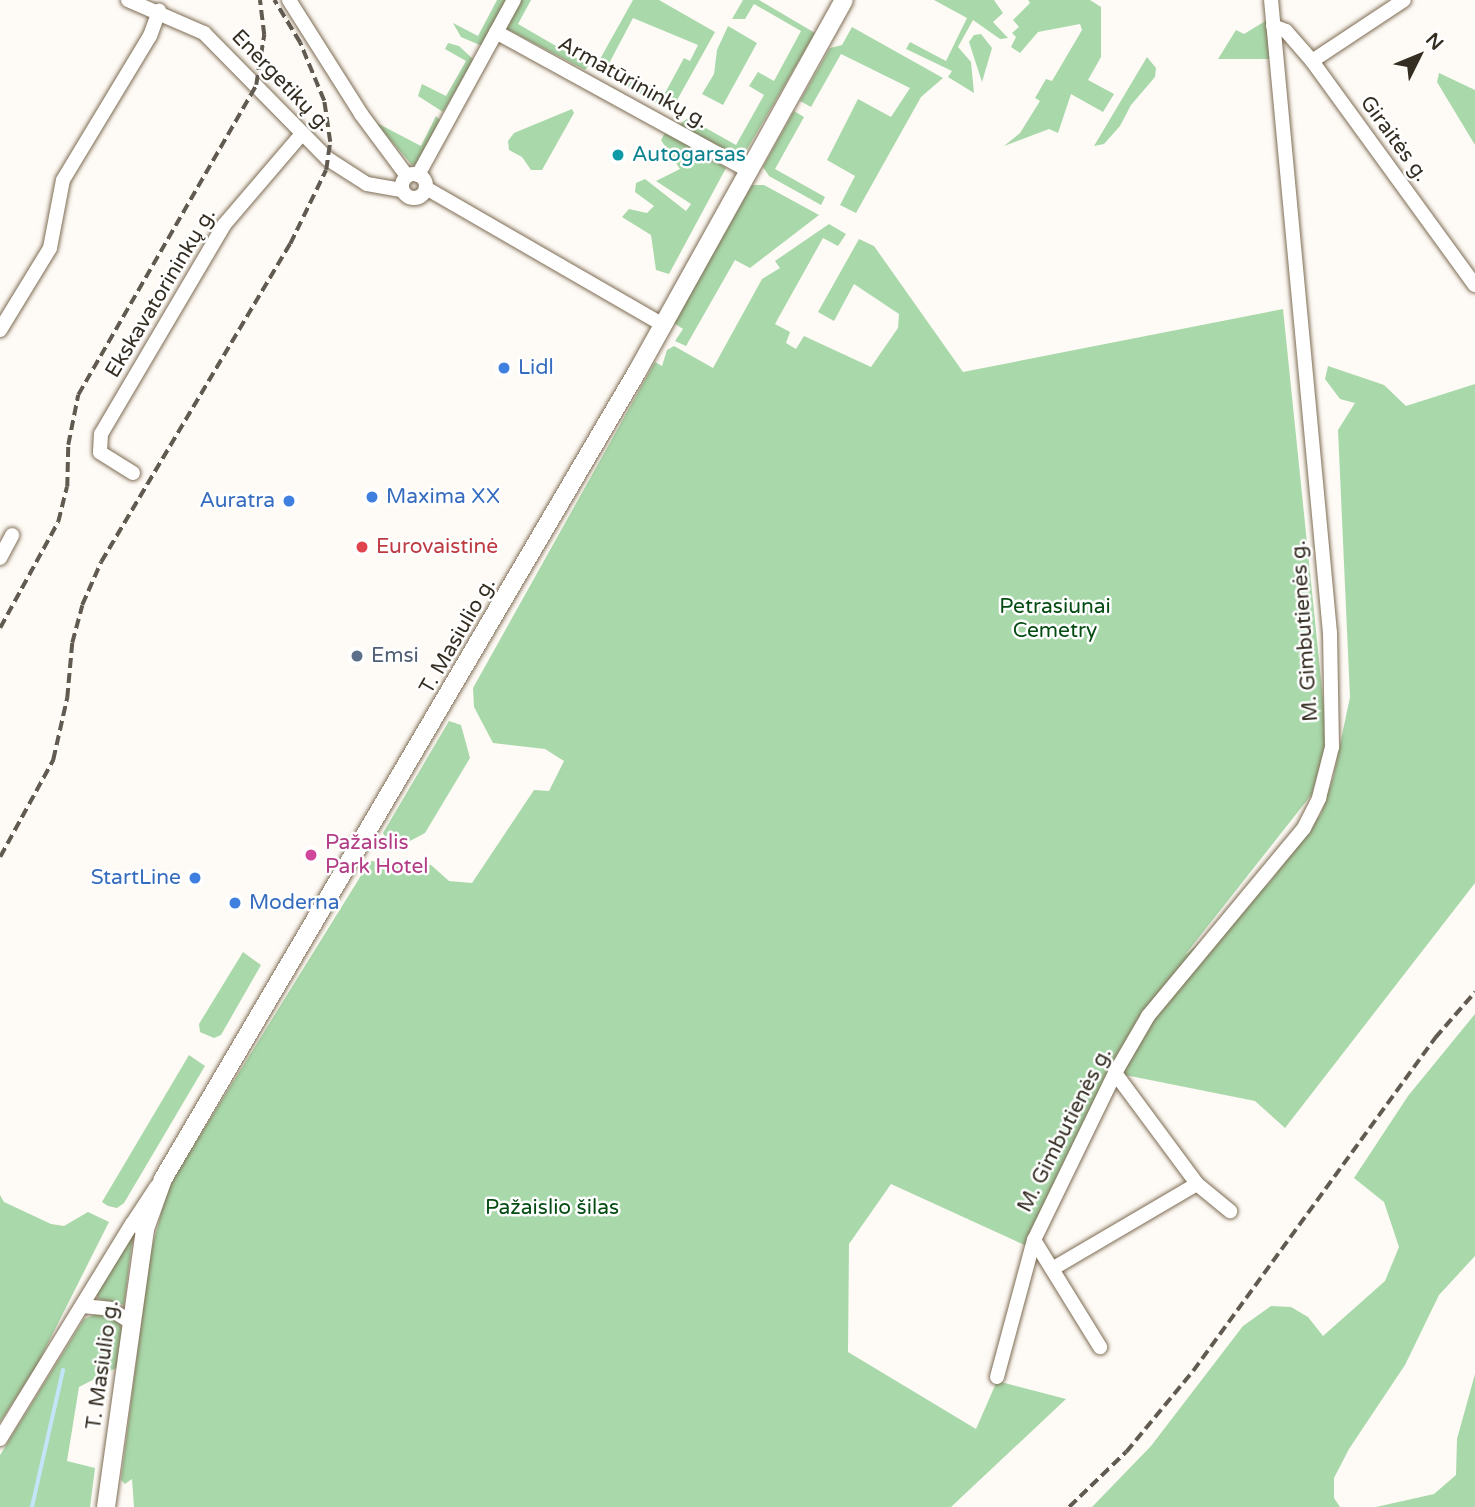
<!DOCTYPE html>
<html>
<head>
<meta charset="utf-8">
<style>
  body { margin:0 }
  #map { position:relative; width:1475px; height:1507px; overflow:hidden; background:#fefaf5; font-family:"Varela Round",sans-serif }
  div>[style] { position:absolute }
  .green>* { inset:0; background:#a9d8aa }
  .stream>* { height:3.5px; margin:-1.75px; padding:0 1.75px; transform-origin:1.75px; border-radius:1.75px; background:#c4e4f7 }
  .roads { filter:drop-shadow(0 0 2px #7d6c53) drop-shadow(0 0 2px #7d6c53) }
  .minor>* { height:14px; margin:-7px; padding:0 7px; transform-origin:7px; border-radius:7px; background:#fff }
  .minor>.ring { margin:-7px; padding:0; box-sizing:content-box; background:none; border:14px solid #fff; border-radius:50% }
  .major>* { height:18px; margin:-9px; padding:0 9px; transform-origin:9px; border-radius:9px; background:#fff }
  .rail>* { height:3.5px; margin-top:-1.75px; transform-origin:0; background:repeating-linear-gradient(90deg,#605a50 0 10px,transparent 0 15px) }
  .dots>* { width:19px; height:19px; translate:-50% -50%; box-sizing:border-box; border:4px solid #fff; border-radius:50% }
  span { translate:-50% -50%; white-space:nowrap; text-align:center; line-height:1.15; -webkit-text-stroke:5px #fff; paint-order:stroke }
  .street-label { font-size:21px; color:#342d22 }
  .culture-label { font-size:21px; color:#0d838f }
  .left { translate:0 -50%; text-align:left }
  .shop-label { font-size:21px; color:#366cbe }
  .right { translate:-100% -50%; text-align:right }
  .health-label { font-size:21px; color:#be3a42 }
  .park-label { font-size:21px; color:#054c13 }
  .service-label { font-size:21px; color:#4e5e75 }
  .hotel-label { font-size:21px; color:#b23c85 }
  .north { position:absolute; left:1384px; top:21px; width:70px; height:70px; -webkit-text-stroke:5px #fff; paint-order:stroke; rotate:47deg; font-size:19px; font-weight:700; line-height:28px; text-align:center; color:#342d22 }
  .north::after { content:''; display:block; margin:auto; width:24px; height:32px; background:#342d22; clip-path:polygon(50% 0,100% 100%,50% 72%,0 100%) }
</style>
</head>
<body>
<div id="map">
  <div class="green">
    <div style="clip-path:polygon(497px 0,507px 0,482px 46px,461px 37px,453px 23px,478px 36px)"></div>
    <div style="clip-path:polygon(521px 0,539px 0,531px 0,518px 24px,589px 65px,585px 70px,505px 28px)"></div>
    <div style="clip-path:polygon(633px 0,659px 0,715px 32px,671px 111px,626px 86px,631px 75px,665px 93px,684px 58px,690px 61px,698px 45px,633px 18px,604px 73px,595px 68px)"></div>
    <div style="clip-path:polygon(743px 0,759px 0,815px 33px,742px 158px,679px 125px,688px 118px,736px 145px,764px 95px,749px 86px,758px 72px,774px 81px,801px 31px,754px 4px,745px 19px,732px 19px)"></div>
    <div style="clip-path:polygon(934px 0,994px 0,1003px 13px,993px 22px,1008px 38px,1000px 39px,973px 20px,958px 47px,971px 62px,974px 93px,948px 77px,952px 71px,906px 49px,910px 42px,946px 61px,967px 18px)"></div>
    <div style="clip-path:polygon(1028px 0,1090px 0,1101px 7px,1101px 57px,1088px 80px,1114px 94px,1103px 112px,1071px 94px,1058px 133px,1049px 129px,1004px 146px,1020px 133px,1040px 101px,1035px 98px,1046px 79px,1052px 81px,1082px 30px,1080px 24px,1038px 32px,1020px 53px,1011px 47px,1016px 37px,1012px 33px,1019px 27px,1013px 20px,1030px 3px)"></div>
    <div style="clip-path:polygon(1267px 20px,1270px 59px,1218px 59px,1236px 30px,1244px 34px)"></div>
    <div style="clip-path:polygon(728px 26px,757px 43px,723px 105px,702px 94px,714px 74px,717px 50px)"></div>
    <div style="clip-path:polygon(852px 27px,943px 78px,921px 97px,856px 213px,840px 205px,855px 176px,827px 160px,858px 99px,891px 117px,910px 88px,841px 54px,811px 107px,800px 101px,830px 48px,842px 45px)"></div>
    <div style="clip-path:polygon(981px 34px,992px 48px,982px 82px,969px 42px,974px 35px)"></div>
    <div style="clip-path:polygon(448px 43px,459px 46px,474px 60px,443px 112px,418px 96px,422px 84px,446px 96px,466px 61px,445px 49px)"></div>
    <div style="clip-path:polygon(1147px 57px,1156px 68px,1155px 77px,1131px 105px,1120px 126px,1104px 144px,1094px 146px)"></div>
    <div style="clip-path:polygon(1439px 73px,1475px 90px,1475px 145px,1437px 82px)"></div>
    <div style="clip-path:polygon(572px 109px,574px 113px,542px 170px,531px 170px,522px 157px,509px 150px,508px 141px,514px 133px)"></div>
    <div style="clip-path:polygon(794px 111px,804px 117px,775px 169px,825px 197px,821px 205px,769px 176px,763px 167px)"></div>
    <div style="clip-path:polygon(436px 116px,441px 121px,417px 163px,412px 165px,375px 122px,421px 146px)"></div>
    <div style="clip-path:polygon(666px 131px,726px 168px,669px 274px,656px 270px,651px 235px,622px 217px,629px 209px,647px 213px,654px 206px,635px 192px,636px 183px,645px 179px,686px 211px,691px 204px,656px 181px,680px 169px,661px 140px)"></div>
    <div style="clip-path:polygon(752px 185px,764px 185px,819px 215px,750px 268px,735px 260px,686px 346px,675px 341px,683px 329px,674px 323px)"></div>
    <div style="clip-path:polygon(829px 224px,846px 234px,838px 246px,823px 238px,775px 324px,790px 332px,786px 343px,796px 349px,804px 336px,871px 367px,898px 328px,899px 314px,854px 284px,834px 321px,818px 312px,859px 239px,874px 246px,963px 372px,1283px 309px,1327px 738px,1312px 794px,1185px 955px,1269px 883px,1321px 814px,1333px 778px,1350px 697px,1338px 430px,1355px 403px,1340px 399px,1325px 379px,1328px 366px,1384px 385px,1406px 406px,1475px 384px,1475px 883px,1285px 1128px,1255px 1101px,1115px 1073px,1031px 1248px,891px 1184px,849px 1244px,848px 1352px,976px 1429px,997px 1381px,1066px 1399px,951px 1507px,134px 1507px,132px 1479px,125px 1484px,121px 1480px,150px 1255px,168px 1187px,370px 861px,431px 865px,449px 881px,472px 883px,534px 790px,549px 791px,564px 761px,545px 749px,493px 743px,474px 707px,473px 688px,655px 362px,662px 366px,667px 350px,674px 346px,713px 368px,762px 279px,780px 268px,775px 261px)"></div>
    <div style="clip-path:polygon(449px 721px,461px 725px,470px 758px,425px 833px,408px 842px,387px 840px,383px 833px)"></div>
    <div style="clip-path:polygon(243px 952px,261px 965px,221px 1035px,214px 1038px,200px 1032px,199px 1024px)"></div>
    <div style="clip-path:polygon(1475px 1014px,1475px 1256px,1439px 1295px,1405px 1365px,1349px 1449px,1334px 1478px,1334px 1498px,1340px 1507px,1092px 1507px,1151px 1446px,1243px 1326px,1271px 1306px,1291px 1307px,1308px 1317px,1323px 1336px,1385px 1281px,1399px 1247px,1384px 1202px,1354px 1178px,1408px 1096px)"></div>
    <div style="clip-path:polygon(189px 1055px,205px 1066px,124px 1203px,117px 1208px,108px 1206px,102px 1202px)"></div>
    <div style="clip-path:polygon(0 1195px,4px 1202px,51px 1224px,64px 1226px,88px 1212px,109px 1222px,36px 1367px,0 1422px)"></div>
    <div style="clip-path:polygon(133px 1235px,124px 1305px,99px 1299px,96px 1295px)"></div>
    <div style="clip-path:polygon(101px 1312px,118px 1321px,124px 1332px,120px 1366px,79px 1387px,67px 1461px,95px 1468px,90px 1507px,0 1507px,0 1455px,84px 1319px)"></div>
    <div style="clip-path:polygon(1475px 1374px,1475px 1507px,1376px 1507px,1434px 1494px,1456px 1475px,1457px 1439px)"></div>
  </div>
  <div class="stream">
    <div style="left:32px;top:1507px;width:140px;rotate:-77.2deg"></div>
  </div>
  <div class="roads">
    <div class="minor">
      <div style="left:128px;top:0;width:83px;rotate:23.5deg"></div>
      <div style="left:204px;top:33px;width:177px;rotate:45.5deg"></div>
      <div style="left:328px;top:159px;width:46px;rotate:32.7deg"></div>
      <div style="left:367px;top:184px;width:36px;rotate:10deg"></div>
      <div style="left:289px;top:0;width:135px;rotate:57.7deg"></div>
      <div style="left:361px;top:114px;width:77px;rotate:53.4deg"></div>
      <div style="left:1273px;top:26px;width:14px;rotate:21deg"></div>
      <div style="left:1286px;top:31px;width:40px;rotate:49deg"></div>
      <div style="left:1312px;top:61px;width:277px;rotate:54deg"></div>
      <div style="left:496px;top:32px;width:289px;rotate:28.8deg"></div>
      <div style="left:1312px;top:61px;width:110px;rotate:-33.5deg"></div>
      <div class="ring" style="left:402px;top:174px;width:10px;height:10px"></div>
      <div style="left:418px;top:175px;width:200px;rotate:-61.3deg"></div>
      <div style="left:426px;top:188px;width:274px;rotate:30deg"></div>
      <div style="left:0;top:330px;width:96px;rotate:-58.6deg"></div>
      <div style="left:50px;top:248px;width:69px;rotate:-79.2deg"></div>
      <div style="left:63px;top:180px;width:168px;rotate:-58.9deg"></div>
      <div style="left:150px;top:36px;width:27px;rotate:-70deg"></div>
      <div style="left:133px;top:473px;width:39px;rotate:-148deg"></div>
      <div style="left:100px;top:452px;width:18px;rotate:-87deg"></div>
      <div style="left:101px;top:434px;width:243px;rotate:-59.5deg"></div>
      <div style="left:224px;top:225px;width:118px;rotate:-49.5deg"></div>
      <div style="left:0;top:558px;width:26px;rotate:-62deg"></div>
      <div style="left:1115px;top:1073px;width:138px;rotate:53.5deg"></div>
      <div style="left:1197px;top:1184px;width:43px;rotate:39.3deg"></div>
      <div style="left:132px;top:1224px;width:45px;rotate:-56.7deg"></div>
      <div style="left:1034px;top:1240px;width:126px;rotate:58.3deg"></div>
      <div style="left:1052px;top:1269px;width:168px;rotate:-30.4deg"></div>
      <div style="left:83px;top:1306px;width:27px;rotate:6deg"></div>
      <div style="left:110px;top:1309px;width:26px;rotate:32deg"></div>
      <div style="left:997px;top:1377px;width:142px;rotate:-74.9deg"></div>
      <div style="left:1034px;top:1240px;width:186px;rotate:-64.1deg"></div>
      <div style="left:1115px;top:1073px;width:66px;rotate:-59.9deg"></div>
      <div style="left:1148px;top:1016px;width:244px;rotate:-50.3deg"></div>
      <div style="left:1304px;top:828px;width:34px;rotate:-63deg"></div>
      <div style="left:1319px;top:798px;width:53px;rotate:-75.7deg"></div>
      <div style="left:1332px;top:747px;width:114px;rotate:-91deg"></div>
      <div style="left:1330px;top:633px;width:636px;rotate:-95.32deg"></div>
      <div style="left:0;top:1439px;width:252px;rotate:-58.5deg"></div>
      <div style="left:132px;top:1224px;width:14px;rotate:21deg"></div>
    </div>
    <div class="major">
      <div style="left:106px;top:1507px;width:281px;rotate:-82deg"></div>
      <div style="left:145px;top:1229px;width:53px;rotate:-70.2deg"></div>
      <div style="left:163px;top:1179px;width:938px;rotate:-59.58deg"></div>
      <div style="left:638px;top:370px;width:423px;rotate:-60.9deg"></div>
    </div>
  </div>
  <div class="rail">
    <div style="left:0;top:628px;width:121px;rotate:-61.3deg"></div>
    <div style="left:58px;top:522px;width:36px;rotate:-76deg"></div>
    <div style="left:67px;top:487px;width:42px;rotate:-88.6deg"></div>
    <div style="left:68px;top:445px;width:51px;rotate:-78.7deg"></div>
    <div style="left:78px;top:395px;width:357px;rotate:-60.1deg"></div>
    <div style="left:256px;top:85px;width:51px;rotate:-80.9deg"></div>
    <div style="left:264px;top:35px;width:35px;rotate:-97deg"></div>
    <div style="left:0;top:857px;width:111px;rotate:-61.3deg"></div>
    <div style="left:53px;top:760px;width:64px;rotate:-77.3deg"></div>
    <div style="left:67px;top:698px;width:55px;rotate:-84.8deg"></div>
    <div style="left:72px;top:643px;width:39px;rotate:-75deg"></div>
    <div style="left:82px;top:605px;width:47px;rotate:-66.2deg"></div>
    <div style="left:101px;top:562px;width:370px;rotate:-59.3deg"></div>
    <div style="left:290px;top:244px;width:82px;rotate:-64.1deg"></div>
    <div style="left:326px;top:170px;width:28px;rotate:-82deg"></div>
    <div style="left:330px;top:142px;width:41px;rotate:-98.3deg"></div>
    <div style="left:324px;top:101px;width:63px;rotate:-112.5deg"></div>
    <div style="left:300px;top:43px;width:50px;rotate:-121.2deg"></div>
    <div style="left:1069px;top:1507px;width:79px;rotate:-44deg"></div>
    <div style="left:1126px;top:1452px;width:105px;rotate:-50.4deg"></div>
    <div style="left:1193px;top:1371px;width:412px;rotate:-54deg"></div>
    <div style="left:1435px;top:1038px;width:61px;rotate:-49deg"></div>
  </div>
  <div class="dots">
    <div style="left:618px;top:155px;background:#0f9aa8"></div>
    <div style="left:504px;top:368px;background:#3f7fe0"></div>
    <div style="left:372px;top:497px;background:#3f7fe0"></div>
    <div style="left:289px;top:501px;background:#3f7fe0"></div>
    <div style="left:362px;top:547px;background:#e0444e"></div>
    <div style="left:357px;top:656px;background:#5c6f8a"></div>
    <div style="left:311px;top:855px;background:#d1479c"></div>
    <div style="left:195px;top:878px;background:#3f7fe0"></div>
    <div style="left:235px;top:903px;background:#3f7fe0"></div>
  </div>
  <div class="street-label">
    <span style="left:281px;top:81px;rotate:46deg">Energetikų g.</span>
    <span style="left:633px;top:83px;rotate:29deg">Armatūrininkų g.</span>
    <span style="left:1394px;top:139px;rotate:54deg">Giraitės g.</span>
    <span style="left:161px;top:293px;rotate:-59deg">Ekskavatorininkų g.</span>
    <span style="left:1305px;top:631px;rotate:-94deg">M. Gimbutienės g.</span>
    <span style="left:458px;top:636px;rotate:-60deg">T. Masiulio g.</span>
    <span style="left:1065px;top:1130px;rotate:-63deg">M. Gimbutienės g.</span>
    <span style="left:103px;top:1365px;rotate:-82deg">T. Masiulio g.</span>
  </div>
  <div class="culture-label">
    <span class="left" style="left:632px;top:155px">Autogarsas</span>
  </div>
  <div class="shop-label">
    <span class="left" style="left:518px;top:368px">Lidl</span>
    <span class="left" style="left:386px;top:497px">Maxima XX</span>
    <span class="right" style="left:275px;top:501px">Auratra</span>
    <span class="right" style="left:181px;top:878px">StartLine</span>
    <span class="left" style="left:249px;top:903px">Moderna</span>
  </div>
  <div class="health-label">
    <span class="left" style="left:376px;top:547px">Eurovaistinė</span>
  </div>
  <div class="park-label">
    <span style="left:1055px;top:619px">Petrasiunai<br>Cemetry</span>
    <span style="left:552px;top:1208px">Pažaislio šilas</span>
  </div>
  <div class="service-label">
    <span class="left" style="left:371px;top:656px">Emsi</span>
  </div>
  <div class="hotel-label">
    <span class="left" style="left:325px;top:855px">Pažaislis<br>Park Hotel</span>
  </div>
  <div class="north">N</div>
</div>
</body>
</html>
